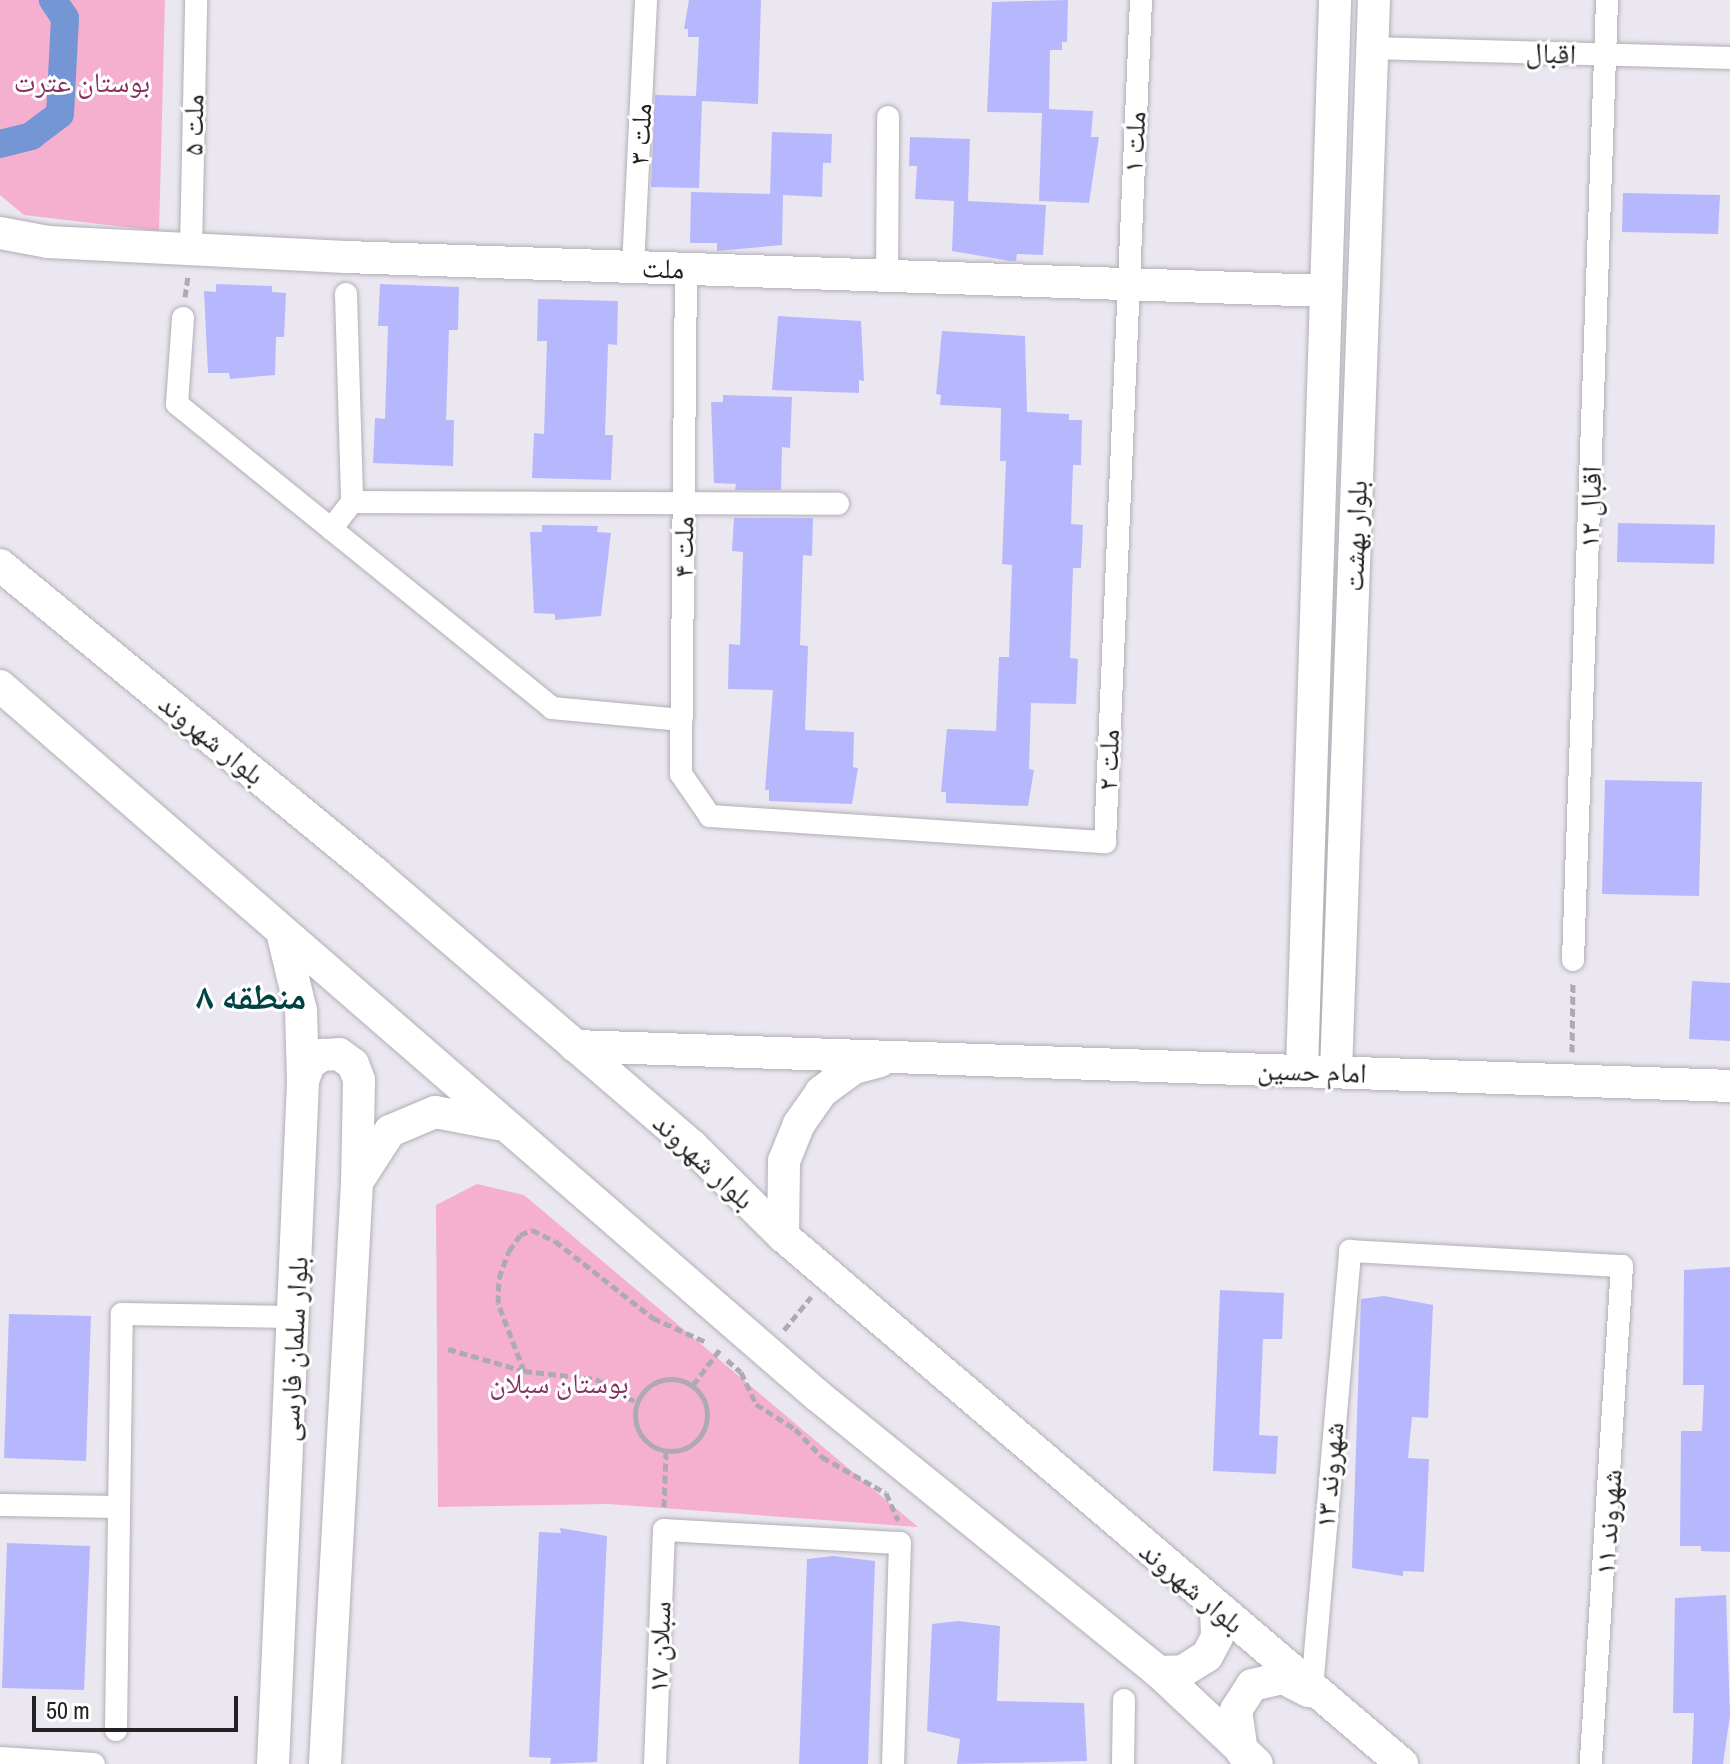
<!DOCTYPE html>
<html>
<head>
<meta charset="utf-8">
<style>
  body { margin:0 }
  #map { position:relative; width:1730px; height:1764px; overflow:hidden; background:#ebe7f0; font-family:"Archivo Narrow","Noto Naskh Arabic",sans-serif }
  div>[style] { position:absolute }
  .green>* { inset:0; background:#f5b0cf }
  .canal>* { height:28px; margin:-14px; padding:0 14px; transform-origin:14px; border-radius:14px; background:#7596d5 }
  .building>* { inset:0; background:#b7b7fe }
  .path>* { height:5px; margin-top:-2.5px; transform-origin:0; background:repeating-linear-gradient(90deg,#aeaab1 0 8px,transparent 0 12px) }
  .path>.ring { margin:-2.5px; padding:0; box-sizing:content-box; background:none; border:5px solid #aeaab1; border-radius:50% }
  .roads { filter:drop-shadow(0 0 2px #b2aeb6) drop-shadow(0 0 2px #b2aeb6) }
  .street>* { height:22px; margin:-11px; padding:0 11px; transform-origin:11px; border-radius:11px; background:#fff }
  .secondary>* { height:32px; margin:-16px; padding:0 16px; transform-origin:16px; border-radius:16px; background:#fff }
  span { translate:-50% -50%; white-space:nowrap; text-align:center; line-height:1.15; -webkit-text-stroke:6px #fff; paint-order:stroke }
  .street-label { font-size:28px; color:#232124 }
  .park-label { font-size:28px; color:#88305e }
  .district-label { font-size:36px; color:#004343; font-weight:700 }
  .scale { position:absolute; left:32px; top:1696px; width:206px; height:36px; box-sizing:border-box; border:4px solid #232124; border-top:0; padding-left:10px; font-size:24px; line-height:28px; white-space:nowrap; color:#232124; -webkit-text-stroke:6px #fff; paint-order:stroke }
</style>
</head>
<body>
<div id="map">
  <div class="green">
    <div style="clip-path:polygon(0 0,165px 0,159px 231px,24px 215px,0 195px)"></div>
    <div style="clip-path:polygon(477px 1184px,524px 1195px,918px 1527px,608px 1504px,438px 1507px,436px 1205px)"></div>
  </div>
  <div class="canal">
    <div style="left:0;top:144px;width:32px;rotate:-14deg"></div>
    <div style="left:31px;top:136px;width:36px;rotate:-37deg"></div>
    <div style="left:60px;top:114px;width:96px;rotate:-87deg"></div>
    <div style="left:65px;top:18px;width:22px;rotate:-124deg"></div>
  </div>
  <div class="building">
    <div style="clip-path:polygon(689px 0,761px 0,758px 104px,702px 101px,699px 188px,651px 187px,655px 95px,696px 96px,699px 37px,688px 37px,688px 29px,684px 29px)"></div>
    <div style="clip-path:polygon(1068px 0,1067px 42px,1062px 42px,1062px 50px,1050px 50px,1049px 109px,1093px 111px,1091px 137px,1099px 137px,1089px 203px,1039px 201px,1042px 113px,987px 112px,992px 2px)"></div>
    <div style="clip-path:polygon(772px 132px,832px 134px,831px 163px,823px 163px,822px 197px,783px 195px,782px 245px,717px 251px,717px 243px,690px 243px,691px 192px,770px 194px)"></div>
    <div style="clip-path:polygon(910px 137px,970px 139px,968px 201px,1046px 205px,1043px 255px,1017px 254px,1016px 261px,1010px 261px,952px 251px,954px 201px,915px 199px,917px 166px,909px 166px)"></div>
    <div style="clip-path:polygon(1623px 193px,1720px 195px,1718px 234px,1622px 232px)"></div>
    <div style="clip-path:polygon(216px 284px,272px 286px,272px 292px,286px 293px,284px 337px,276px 337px,275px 375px,230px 379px,229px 373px,208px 373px,204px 291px,216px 292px)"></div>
    <div style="clip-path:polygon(380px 284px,459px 287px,458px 330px,449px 330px,446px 420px,454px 420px,453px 466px,373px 463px,375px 418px,385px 419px,388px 326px,378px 326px)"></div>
    <div style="clip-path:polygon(538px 299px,618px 301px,617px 345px,608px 344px,605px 435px,613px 435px,611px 480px,532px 478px,534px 433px,544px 434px,547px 341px,537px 341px)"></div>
    <div style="clip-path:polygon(778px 316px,861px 321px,864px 381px,859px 380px,859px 393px,772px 390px)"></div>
    <div style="clip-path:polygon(942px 331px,1025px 336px,1027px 412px,1069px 414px,1069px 420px,1082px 420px,1081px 465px,1073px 465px,1071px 524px,1083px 525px,1081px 568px,1073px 568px,1070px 658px,1078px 659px,1076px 704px,1031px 703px,1029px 769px,1034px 770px,1028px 806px,946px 803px,946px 792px,941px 792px,947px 729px,996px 731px,999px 657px,1009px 657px,1012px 565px,1002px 564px,1006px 461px,1000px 461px,1001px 408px,940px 405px,941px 395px,936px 394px)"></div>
    <div style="clip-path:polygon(723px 395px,792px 397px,790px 448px,782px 447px,781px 490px,735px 490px,736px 484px,714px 483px,711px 402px,723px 402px)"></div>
    <div style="clip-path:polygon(734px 518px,813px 518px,812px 556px,803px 555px,800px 645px,808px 646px,805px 730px,854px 732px,853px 767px,858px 768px,852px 804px,769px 801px,769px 790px,765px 790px,773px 690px,728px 689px,729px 644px,740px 645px,743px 552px,732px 551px)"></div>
    <div style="clip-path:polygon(1618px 523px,1715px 525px,1714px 564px,1617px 562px)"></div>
    <div style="clip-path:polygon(542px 525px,598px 526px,597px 532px,611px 533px,601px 616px,555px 620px,555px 614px,534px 613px,530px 532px,542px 532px)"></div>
    <div style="clip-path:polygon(1605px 780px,1702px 782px,1699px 896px,1602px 894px)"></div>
    <div style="clip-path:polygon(1692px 981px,1730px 983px,1730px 1041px,1689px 1039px)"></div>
    <div style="clip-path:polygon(1730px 1267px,1730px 1552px,1701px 1551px,1701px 1546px,1680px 1546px,1681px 1431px,1702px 1431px,1704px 1385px,1683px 1385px,1684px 1270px)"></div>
    <div style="clip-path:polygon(1220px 1290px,1284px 1293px,1282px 1339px,1263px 1339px,1259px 1435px,1278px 1436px,1276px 1474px,1213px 1471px)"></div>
    <div style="clip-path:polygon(1384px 1296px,1433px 1305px,1428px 1418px,1412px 1417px,1408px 1458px,1429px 1459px,1424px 1572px,1403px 1571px,1403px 1576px,1352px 1568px,1361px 1299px)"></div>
    <div style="clip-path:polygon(9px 1314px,91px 1316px,86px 1461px,4px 1458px)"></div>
    <div style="clip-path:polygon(560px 1528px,607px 1536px,597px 1762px,550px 1764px,551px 1758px,529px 1757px,539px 1532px,561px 1533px)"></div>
    <div style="clip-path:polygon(7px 1543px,90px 1546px,84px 1690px,2px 1688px)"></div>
    <div style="clip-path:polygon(833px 1556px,875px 1561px,868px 1764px,799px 1764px,807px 1559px)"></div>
    <div style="clip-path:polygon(1726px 1595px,1730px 1715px,1723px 1764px,1692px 1764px,1694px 1713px,1673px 1713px,1675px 1598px)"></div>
    <div style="clip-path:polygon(958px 1621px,1000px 1626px,997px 1701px,1084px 1703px,1087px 1761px,957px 1764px,960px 1739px,927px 1731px,932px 1624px)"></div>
  </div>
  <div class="path">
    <div style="left:185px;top:297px;width:22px;rotate:-82deg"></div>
    <div style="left:1572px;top:1052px;width:70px;rotate:-89.2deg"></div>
    <div style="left:784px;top:1330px;width:43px;rotate:-50.7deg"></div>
    <div style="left:448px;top:1349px;width:79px;rotate:16.1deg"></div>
    <div style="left:524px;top:1371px;width:72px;rotate:6.3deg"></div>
    <div style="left:596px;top:1379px;width:46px;rotate:29.9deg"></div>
    <div style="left:727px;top:1360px;width:18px;rotate:41deg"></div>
    <div style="left:741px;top:1372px;width:35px;rotate:65deg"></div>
    <div style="left:756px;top:1404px;width:46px;rotate:32.7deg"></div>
    <div style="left:795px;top:1429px;width:39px;rotate:46deg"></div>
    <div style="left:822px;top:1457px;width:73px;rotate:29.4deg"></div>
    <div style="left:886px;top:1493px;width:30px;rotate:66deg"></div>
    <div style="left:524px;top:1371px;width:73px;rotate:-110.9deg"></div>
    <div style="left:498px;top:1303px;width:25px;rotate:-88deg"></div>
    <div style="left:499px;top:1278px;width:29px;rotate:-70deg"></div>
    <div style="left:509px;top:1251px;width:19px;rotate:-55deg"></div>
    <div style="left:520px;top:1235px;width:13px;rotate:-23deg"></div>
    <div style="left:532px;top:1230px;width:25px;rotate:26deg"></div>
    <div style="left:555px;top:1241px;width:125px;rotate:38.2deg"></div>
    <div style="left:653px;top:1318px;width:60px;rotate:24.4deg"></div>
    <div class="ring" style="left:635px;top:1379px;width:67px;height:67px"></div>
    <div style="left:693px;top:1385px;width:46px;rotate:-52.9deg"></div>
    <div style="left:664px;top:1507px;width:55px;rotate:-87.9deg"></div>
  </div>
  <div class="roads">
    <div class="street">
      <div style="left:1373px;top:48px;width:357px;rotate:1.6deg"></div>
      <div style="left:191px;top:249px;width:249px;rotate:-88.8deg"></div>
      <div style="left:633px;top:267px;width:267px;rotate:-87.2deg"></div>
      <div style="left:686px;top:269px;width:505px;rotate:90.57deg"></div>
      <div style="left:681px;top:774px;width:51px;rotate:55.4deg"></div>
      <div style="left:710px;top:816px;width:396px;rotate:3.8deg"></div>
      <div style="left:1105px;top:842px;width:843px;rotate:-87.55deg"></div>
      <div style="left:887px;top:278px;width:161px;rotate:-89.6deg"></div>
      <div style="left:346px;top:294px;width:208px;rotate:88.3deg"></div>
      <div style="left:183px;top:318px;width:86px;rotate:94deg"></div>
      <div style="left:177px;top:404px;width:483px;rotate:39deg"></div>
      <div style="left:552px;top:708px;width:130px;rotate:5.3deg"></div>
      <div style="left:331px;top:529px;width:34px;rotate:-52deg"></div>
      <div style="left:352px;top:502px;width:486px;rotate:0.2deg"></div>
      <div style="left:1573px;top:960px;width:961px;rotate:-87.97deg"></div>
      <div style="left:0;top:1505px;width:119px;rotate:1deg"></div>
      <div style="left:1312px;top:1688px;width:439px;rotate:-85deg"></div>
      <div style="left:1350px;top:1251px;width:272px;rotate:3.2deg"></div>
      <div style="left:1622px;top:1266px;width:499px;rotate:93.6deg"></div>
      <div style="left:116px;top:1730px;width:416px;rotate:-89.2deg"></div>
      <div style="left:122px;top:1314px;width:172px;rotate:1deg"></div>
      <div style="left:0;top:1758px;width:94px;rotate:3.7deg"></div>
      <div style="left:655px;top:1764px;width:234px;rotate:-87.8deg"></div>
      <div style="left:664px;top:1530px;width:236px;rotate:3.2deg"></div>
      <div style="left:900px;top:1543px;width:221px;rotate:91.8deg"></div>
      <div style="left:1123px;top:1764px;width:64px;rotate:-89.1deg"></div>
    </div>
    <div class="secondary">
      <div style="left:0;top:233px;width:49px;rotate:10.6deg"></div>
      <div style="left:48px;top:242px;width:298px;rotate:2.9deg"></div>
      <div style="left:346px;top:257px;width:981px;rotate:1.99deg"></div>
      <div style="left:0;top:565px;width:488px;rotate:39.4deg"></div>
      <div style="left:377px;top:875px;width:416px;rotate:40.7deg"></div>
      <div style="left:692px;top:1146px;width:128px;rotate:44.7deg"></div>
      <div style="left:783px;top:1236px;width:814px;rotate:40.46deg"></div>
      <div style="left:0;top:686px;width:1083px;rotate:40.96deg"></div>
      <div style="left:818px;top:1396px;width:439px;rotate:39deg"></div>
      <div style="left:1159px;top:1672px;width:134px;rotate:43.2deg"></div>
      <div style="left:575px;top:1046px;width:1156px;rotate:1.98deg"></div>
      <div style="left:1302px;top:1070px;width:1071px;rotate:-88.23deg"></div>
      <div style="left:1336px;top:1072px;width:1073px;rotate:-87.97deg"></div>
      <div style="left:303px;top:1081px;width:18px;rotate:-71deg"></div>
      <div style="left:309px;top:1064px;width:16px;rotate:-35deg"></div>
      <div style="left:322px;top:1055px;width:17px;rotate:-3deg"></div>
      <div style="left:339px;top:1054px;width:17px;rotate:36deg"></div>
      <div style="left:353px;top:1064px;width:17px;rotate:69deg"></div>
      <div style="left:359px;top:1080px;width:102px;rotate:91.1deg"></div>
      <div style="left:783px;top:1236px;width:75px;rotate:-89.2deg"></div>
      <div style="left:784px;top:1161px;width:40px;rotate:-68deg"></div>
      <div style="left:799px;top:1124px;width:39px;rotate:-55deg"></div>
      <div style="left:821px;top:1092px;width:41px;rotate:-36deg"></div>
      <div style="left:854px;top:1068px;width:27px;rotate:-15deg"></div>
      <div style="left:1159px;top:1672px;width:24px;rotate:-2deg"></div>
      <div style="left:1183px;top:1671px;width:28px;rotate:-32deg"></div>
      <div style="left:1207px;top:1656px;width:21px;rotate:-62deg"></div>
      <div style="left:1217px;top:1637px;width:29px;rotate:-92deg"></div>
      <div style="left:1242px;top:1752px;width:42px;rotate:-98.1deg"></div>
      <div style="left:1236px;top:1710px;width:30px;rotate:-57deg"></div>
      <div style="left:1252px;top:1685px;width:32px;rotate:-13deg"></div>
      <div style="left:1283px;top:1678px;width:29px;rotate:27deg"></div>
      <div style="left:273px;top:1764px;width:684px;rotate:-87.48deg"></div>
      <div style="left:303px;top:1081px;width:70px;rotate:-91.6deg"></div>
      <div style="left:301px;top:1011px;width:77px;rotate:-103.5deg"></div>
      <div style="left:325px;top:1764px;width:583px;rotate:-86.85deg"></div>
      <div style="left:357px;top:1182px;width:61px;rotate:-57.1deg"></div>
      <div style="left:390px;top:1131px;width:49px;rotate:-22.9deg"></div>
      <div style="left:435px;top:1112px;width:64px;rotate:10.8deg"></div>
    </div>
  </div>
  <div class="street-label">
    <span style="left:1551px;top:53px;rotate:2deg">اقبال</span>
    <span style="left:193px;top:125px;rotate:-89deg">ملت ۵</span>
    <span style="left:640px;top:134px;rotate:-87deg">ملت ۳</span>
    <span style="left:1134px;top:142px;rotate:-87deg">ملت ۱</span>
    <span style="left:663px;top:268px;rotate:2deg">ملت</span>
    <span style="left:1590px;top:507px;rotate:-88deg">اقبال ۱۲</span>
    <span style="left:1355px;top:536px;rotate:-88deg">بلوار بهشت</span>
    <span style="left:683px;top:547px;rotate:-89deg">ملت ۴</span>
    <span style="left:212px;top:739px;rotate:39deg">بلوار شهروند</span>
    <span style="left:1108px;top:760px;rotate:-88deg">ملت ۲</span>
    <span style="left:1312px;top:1071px;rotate:2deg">امام حسین</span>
    <span style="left:704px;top:1161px;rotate:43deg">بلوار شهروند</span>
    <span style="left:293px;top:1349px;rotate:-87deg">بلوار سلمان فارسی</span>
    <span style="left:1329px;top:1475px;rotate:-85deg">شهروند ۱۳</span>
    <span style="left:1608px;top:1522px;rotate:-86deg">شهروند ۱۱</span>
    <span style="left:1192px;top:1587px;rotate:40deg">بلوار شهروند</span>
    <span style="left:659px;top:1647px;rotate:-88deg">سبلان ۱۷</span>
  </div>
  <div class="park-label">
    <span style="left:82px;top:82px">بوستان عترت</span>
    <span style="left:559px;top:1383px">بوستان سبلان</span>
  </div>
  <div class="district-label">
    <span style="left:251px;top:997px">منطقه ۸</span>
  </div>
  <div class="scale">50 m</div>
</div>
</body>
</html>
